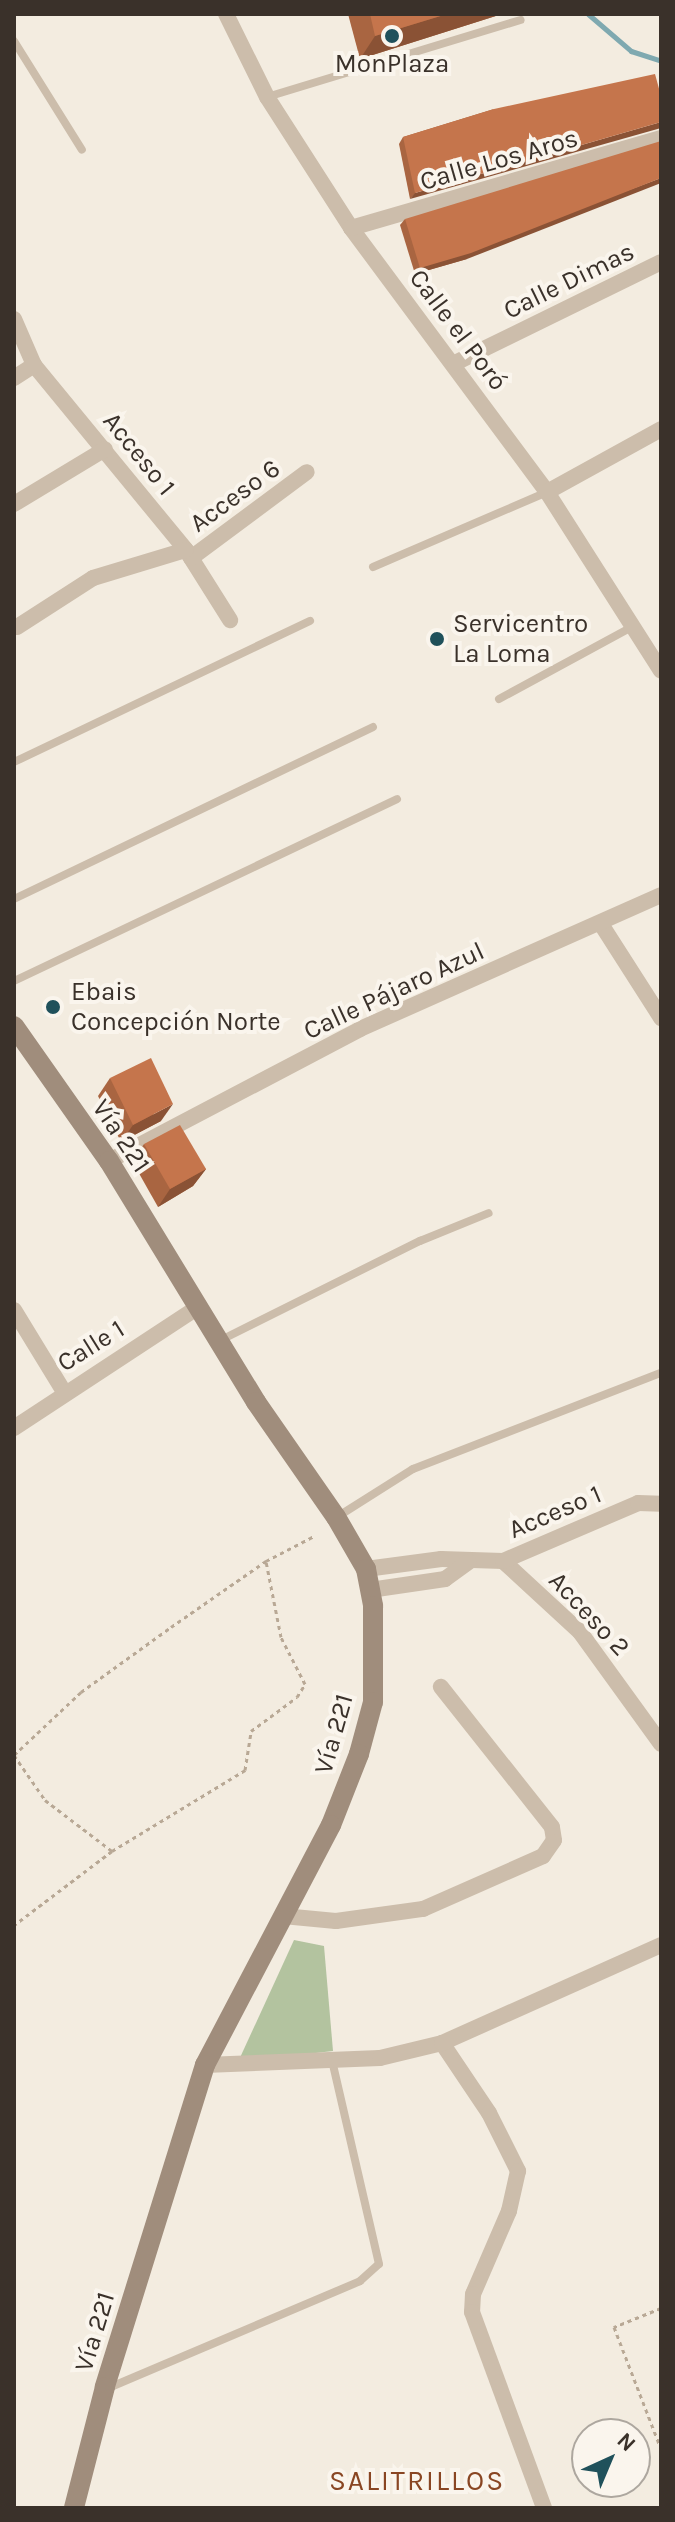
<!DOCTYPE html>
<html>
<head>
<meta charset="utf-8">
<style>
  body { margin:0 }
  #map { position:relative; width:675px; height:2522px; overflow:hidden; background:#f3ece0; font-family:Karla,sans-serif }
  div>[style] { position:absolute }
  .green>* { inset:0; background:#b3c39f }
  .stream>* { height:5px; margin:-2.5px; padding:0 2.5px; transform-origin:2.5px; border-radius:2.5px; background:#7fa9b0 }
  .path>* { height:3px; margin-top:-1.5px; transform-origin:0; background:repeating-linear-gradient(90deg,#b8a895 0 4px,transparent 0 8px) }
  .service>* { height:8px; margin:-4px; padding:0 4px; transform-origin:4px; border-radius:4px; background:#ccbdab }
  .minor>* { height:16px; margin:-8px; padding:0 8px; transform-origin:8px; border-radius:8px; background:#ccbdab }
  .secondary>* { height:20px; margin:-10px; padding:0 10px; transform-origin:10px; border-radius:10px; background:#a08d7c }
  .wall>* { inset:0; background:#a96541 }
  .shaded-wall>* { inset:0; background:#8a5235 }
  .building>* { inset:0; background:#c5754c }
  .dots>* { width:22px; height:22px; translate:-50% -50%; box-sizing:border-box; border:4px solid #faf5ed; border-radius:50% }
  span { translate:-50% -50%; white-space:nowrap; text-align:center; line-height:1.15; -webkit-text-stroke:8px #faf5ed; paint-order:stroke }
  .poi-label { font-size:26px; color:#3a312a }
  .left { translate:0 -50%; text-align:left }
  .street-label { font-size:26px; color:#3a312a }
  .neighbourhood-label { font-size:28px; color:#894623; letter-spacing:2px }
  .frame { position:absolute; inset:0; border:16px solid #3a312a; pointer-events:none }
  .north { position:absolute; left:571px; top:2418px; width:80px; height:80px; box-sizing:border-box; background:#faf5ed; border:2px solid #ada79f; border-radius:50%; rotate:44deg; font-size:22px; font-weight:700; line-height:32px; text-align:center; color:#3a312a }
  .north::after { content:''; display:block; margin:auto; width:28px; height:36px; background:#20515b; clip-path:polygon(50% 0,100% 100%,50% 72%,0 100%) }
</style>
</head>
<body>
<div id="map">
  <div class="green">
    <div style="clip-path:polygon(294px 1940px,324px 1946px,333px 2051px,238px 2062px)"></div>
  </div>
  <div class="stream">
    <div style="left:588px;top:14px;width:57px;rotate:40.7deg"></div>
    <div style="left:631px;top:51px;width:32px;rotate:18deg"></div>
  </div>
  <div class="path">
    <div style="left:14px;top:1755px;width:92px;rotate:-43.2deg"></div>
    <div style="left:81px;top:1692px;width:111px;rotate:-35.8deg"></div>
    <div style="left:171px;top:1627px;width:116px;rotate:-34.8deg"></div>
    <div style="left:266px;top:1561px;width:54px;rotate:-27.5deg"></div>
    <div style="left:14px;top:1755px;width:55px;rotate:55.4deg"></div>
    <div style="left:45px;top:1800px;width:84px;rotate:37.3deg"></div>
    <div style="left:112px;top:1851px;width:123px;rotate:142.9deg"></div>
    <div style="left:112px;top:1851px;width:156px;rotate:-31.3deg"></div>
    <div style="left:245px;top:1770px;width:39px;rotate:-81deg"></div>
    <div style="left:251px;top:1731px;width:57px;rotate:-36.5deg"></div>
    <div style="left:297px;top:1697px;width:15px;rotate:-58deg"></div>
    <div style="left:305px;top:1684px;width:53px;rotate:-117.1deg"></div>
    <div style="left:281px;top:1637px;width:77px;rotate:-101.2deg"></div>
    <div style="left:661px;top:2308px;width:51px;rotate:158deg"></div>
    <div style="left:614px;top:2327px;width:131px;rotate:68.9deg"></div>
  </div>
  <div class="service">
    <div style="left:14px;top:41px;width:128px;rotate:58deg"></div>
    <div style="left:267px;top:97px;width:265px;rotate:-16.9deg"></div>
    <div style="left:373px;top:567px;width:189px;rotate:-23.3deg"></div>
    <div style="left:499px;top:699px;width:149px;rotate:-28.5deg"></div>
    <div style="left:14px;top:762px;width:328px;rotate:-25.5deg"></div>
    <div style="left:14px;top:899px;width:398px;rotate:-25.6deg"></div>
    <div style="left:14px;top:981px;width:424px;rotate:-25.4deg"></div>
    <div style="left:219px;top:1341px;width:225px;rotate:-26.5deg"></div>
    <div style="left:420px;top:1241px;width:74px;rotate:-22.1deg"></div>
    <div style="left:337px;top:1517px;width:90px;rotate:-32.3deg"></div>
    <div style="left:413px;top:1469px;width:266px;rotate:-21.2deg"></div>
    <div style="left:106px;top:2389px;width:276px;rotate:-23deg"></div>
    <div style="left:360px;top:2281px;width:25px;rotate:-42deg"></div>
    <div style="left:379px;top:2264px;width:209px;rotate:-103deg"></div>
  </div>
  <div class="minor">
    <div style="left:226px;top:14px;width:93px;rotate:63.7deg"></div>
    <div style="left:267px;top:97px;width:156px;rotate:57.3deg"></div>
    <div style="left:351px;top:228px;width:329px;rotate:53.4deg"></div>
    <div style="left:547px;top:492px;width:212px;rotate:57.5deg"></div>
    <div style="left:351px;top:228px;width:323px;rotate:-16.2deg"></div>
    <div style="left:14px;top:319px;width:50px;rotate:66.5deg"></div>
    <div style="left:34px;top:365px;width:239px;rotate:50.6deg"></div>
    <div style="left:186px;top:550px;width:83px;rotate:57.8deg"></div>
    <div style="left:455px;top:363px;width:229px;rotate:-26.1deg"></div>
    <div style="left:14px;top:378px;width:24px;rotate:-33deg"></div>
    <div style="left:547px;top:492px;width:130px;rotate:-28.9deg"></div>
    <div style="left:14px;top:504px;width:106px;rotate:-31.1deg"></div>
    <div style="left:191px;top:558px;width:144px;rotate:-36.6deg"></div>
    <div style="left:17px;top:627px;width:90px;rotate:-32.8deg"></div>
    <div style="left:93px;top:578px;width:97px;rotate:-16.8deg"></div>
    <div style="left:601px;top:924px;width:112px;rotate:57.4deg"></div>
    <div style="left:109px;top:1161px;width:284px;rotate:-27.7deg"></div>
    <div style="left:360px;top:1029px;width:329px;rotate:-24deg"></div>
    <div style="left:14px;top:1310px;width:96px;rotate:58.6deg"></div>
    <div style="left:14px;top:1428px;width:219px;rotate:-33.3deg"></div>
    <div style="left:503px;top:1561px;width:105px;rotate:42.7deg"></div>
    <div style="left:580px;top:1632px;width:138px;rotate:54.1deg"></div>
    <div style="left:366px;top:1569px;width:76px;rotate:-7.6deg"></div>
    <div style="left:441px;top:1559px;width:62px;rotate:1.8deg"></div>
    <div style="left:503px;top:1561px;width:147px;rotate:-23.2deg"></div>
    <div style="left:638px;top:1503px;width:23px;rotate:2deg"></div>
    <div style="left:370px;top:1590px;width:76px;rotate:-8.3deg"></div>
    <div style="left:445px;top:1579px;width:29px;rotate:-36deg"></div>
    <div style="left:283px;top:1916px;width:53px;rotate:5.4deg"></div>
    <div style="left:336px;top:1921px;width:88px;rotate:-7.9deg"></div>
    <div style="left:423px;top:1909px;width:131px;rotate:-23.8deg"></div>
    <div style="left:543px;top:1856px;width:19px;rotate:-55deg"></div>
    <div style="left:554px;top:1840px;width:13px;rotate:-99deg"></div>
    <div style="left:552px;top:1827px;width:179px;rotate:-128.4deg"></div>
    <div style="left:442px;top:2043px;width:84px;rotate:56.1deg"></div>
    <div style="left:489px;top:2113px;width:65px;rotate:63.4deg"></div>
    <div style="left:518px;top:2171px;width:41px;rotate:102.7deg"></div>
    <div style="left:509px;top:2211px;width:90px;rotate:113.4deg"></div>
    <div style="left:473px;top:2294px;width:18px;rotate:93deg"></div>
    <div style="left:472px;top:2312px;width:209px;rotate:69.8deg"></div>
    <div style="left:205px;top:2065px;width:175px;rotate:-2.3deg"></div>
    <div style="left:380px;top:2058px;width:64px;rotate:-13.6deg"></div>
    <div style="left:442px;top:2043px;width:240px;rotate:-24.1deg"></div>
  </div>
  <div class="secondary">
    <div style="left:14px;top:1026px;width:165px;rotate:54.9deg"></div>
    <div style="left:109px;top:1161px;width:282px;rotate:58.6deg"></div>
    <div style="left:256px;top:1402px;width:140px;rotate:55.2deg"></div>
    <div style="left:336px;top:1517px;width:60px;rotate:60deg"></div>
    <div style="left:366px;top:1569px;width:38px;rotate:79deg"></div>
    <div style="left:373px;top:1606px;width:96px;rotate:90deg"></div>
    <div style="left:373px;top:1702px;width:54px;rotate:105.1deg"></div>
    <div style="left:359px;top:1754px;width:76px;rotate:111.5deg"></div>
    <div style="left:331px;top:1825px;width:271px;rotate:117.7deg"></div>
    <div style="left:205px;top:2065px;width:337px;rotate:107.3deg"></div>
    <div style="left:105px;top:2387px;width:125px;rotate:104.4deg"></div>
  </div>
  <div class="wall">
    <div style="clip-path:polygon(348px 14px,502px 14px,360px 59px)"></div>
    <div style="clip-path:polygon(494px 109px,410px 199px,399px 144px,403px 137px)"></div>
    <div style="clip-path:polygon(405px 219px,467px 259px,415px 274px,400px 225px)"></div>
    <div style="clip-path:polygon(110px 1078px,161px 1121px,121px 1142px,98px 1096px)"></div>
    <div style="clip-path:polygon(144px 1144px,206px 1169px,193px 1186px,158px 1207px,132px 1161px)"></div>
  </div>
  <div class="shaded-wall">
    <div style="clip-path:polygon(447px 14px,502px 14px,360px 59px,375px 36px)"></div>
    <div style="clip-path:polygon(661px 122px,661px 128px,410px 199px,415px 193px)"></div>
    <div style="clip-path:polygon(661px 178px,661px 183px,467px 259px,415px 274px,420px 268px)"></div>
    <div style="clip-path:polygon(173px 1104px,161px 1121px,121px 1142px,133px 1125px)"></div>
    <div style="clip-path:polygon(206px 1169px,193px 1186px,158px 1207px,170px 1189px)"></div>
  </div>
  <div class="building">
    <div style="clip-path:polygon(370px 14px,447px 14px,375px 36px)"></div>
    <div style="clip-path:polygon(655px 74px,661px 96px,661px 122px,415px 193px,403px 137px,494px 109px)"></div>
    <div style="clip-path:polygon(661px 141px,661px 178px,471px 253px,420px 268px,405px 219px)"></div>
    <div style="clip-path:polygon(151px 1058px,173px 1104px,133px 1125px,110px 1078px)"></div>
    <div style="clip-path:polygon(180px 1125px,206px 1169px,170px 1189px,144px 1144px)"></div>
  </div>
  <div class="dots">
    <div style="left:392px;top:36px;background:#20515b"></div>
    <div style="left:437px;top:639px;background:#20515b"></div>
    <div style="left:53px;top:1007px;background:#20515b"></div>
  </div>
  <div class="poi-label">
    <span style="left:392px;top:64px">MonPlaza</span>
    <span class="left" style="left:453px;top:639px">Servicentro<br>La Loma</span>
    <span class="left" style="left:71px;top:1007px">Ebais<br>Concepción Norte</span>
  </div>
  <div class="street-label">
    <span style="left:499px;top:160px;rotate:-16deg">Calle Los Aros</span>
    <span style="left:569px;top:281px;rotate:-26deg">Calle Dimas</span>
    <span style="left:458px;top:330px;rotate:53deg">Calle el Poró</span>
    <span style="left:139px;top:454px;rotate:51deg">Acceso 1</span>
    <span style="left:235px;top:496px;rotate:-36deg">Acceso 6</span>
    <span style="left:394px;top:991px;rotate:-25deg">Calle Pájaro Azul</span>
    <span style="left:121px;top:1136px;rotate:56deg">Vía 221</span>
    <span style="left:91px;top:1346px;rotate:-32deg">Calle 1</span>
    <span style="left:555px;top:1512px;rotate:-23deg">Acceso 1</span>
    <span style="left:589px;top:1614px;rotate:47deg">Acceso 2</span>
    <span style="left:334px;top:1734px;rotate:-74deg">Vía 221</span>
    <span style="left:95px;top:2332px;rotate:-73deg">Vía 221</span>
  </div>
  <div class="neighbourhood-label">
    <span style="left:417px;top:2481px">SALITRILLOS</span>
  </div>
  <div class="frame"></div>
  <div class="north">N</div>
</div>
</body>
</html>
